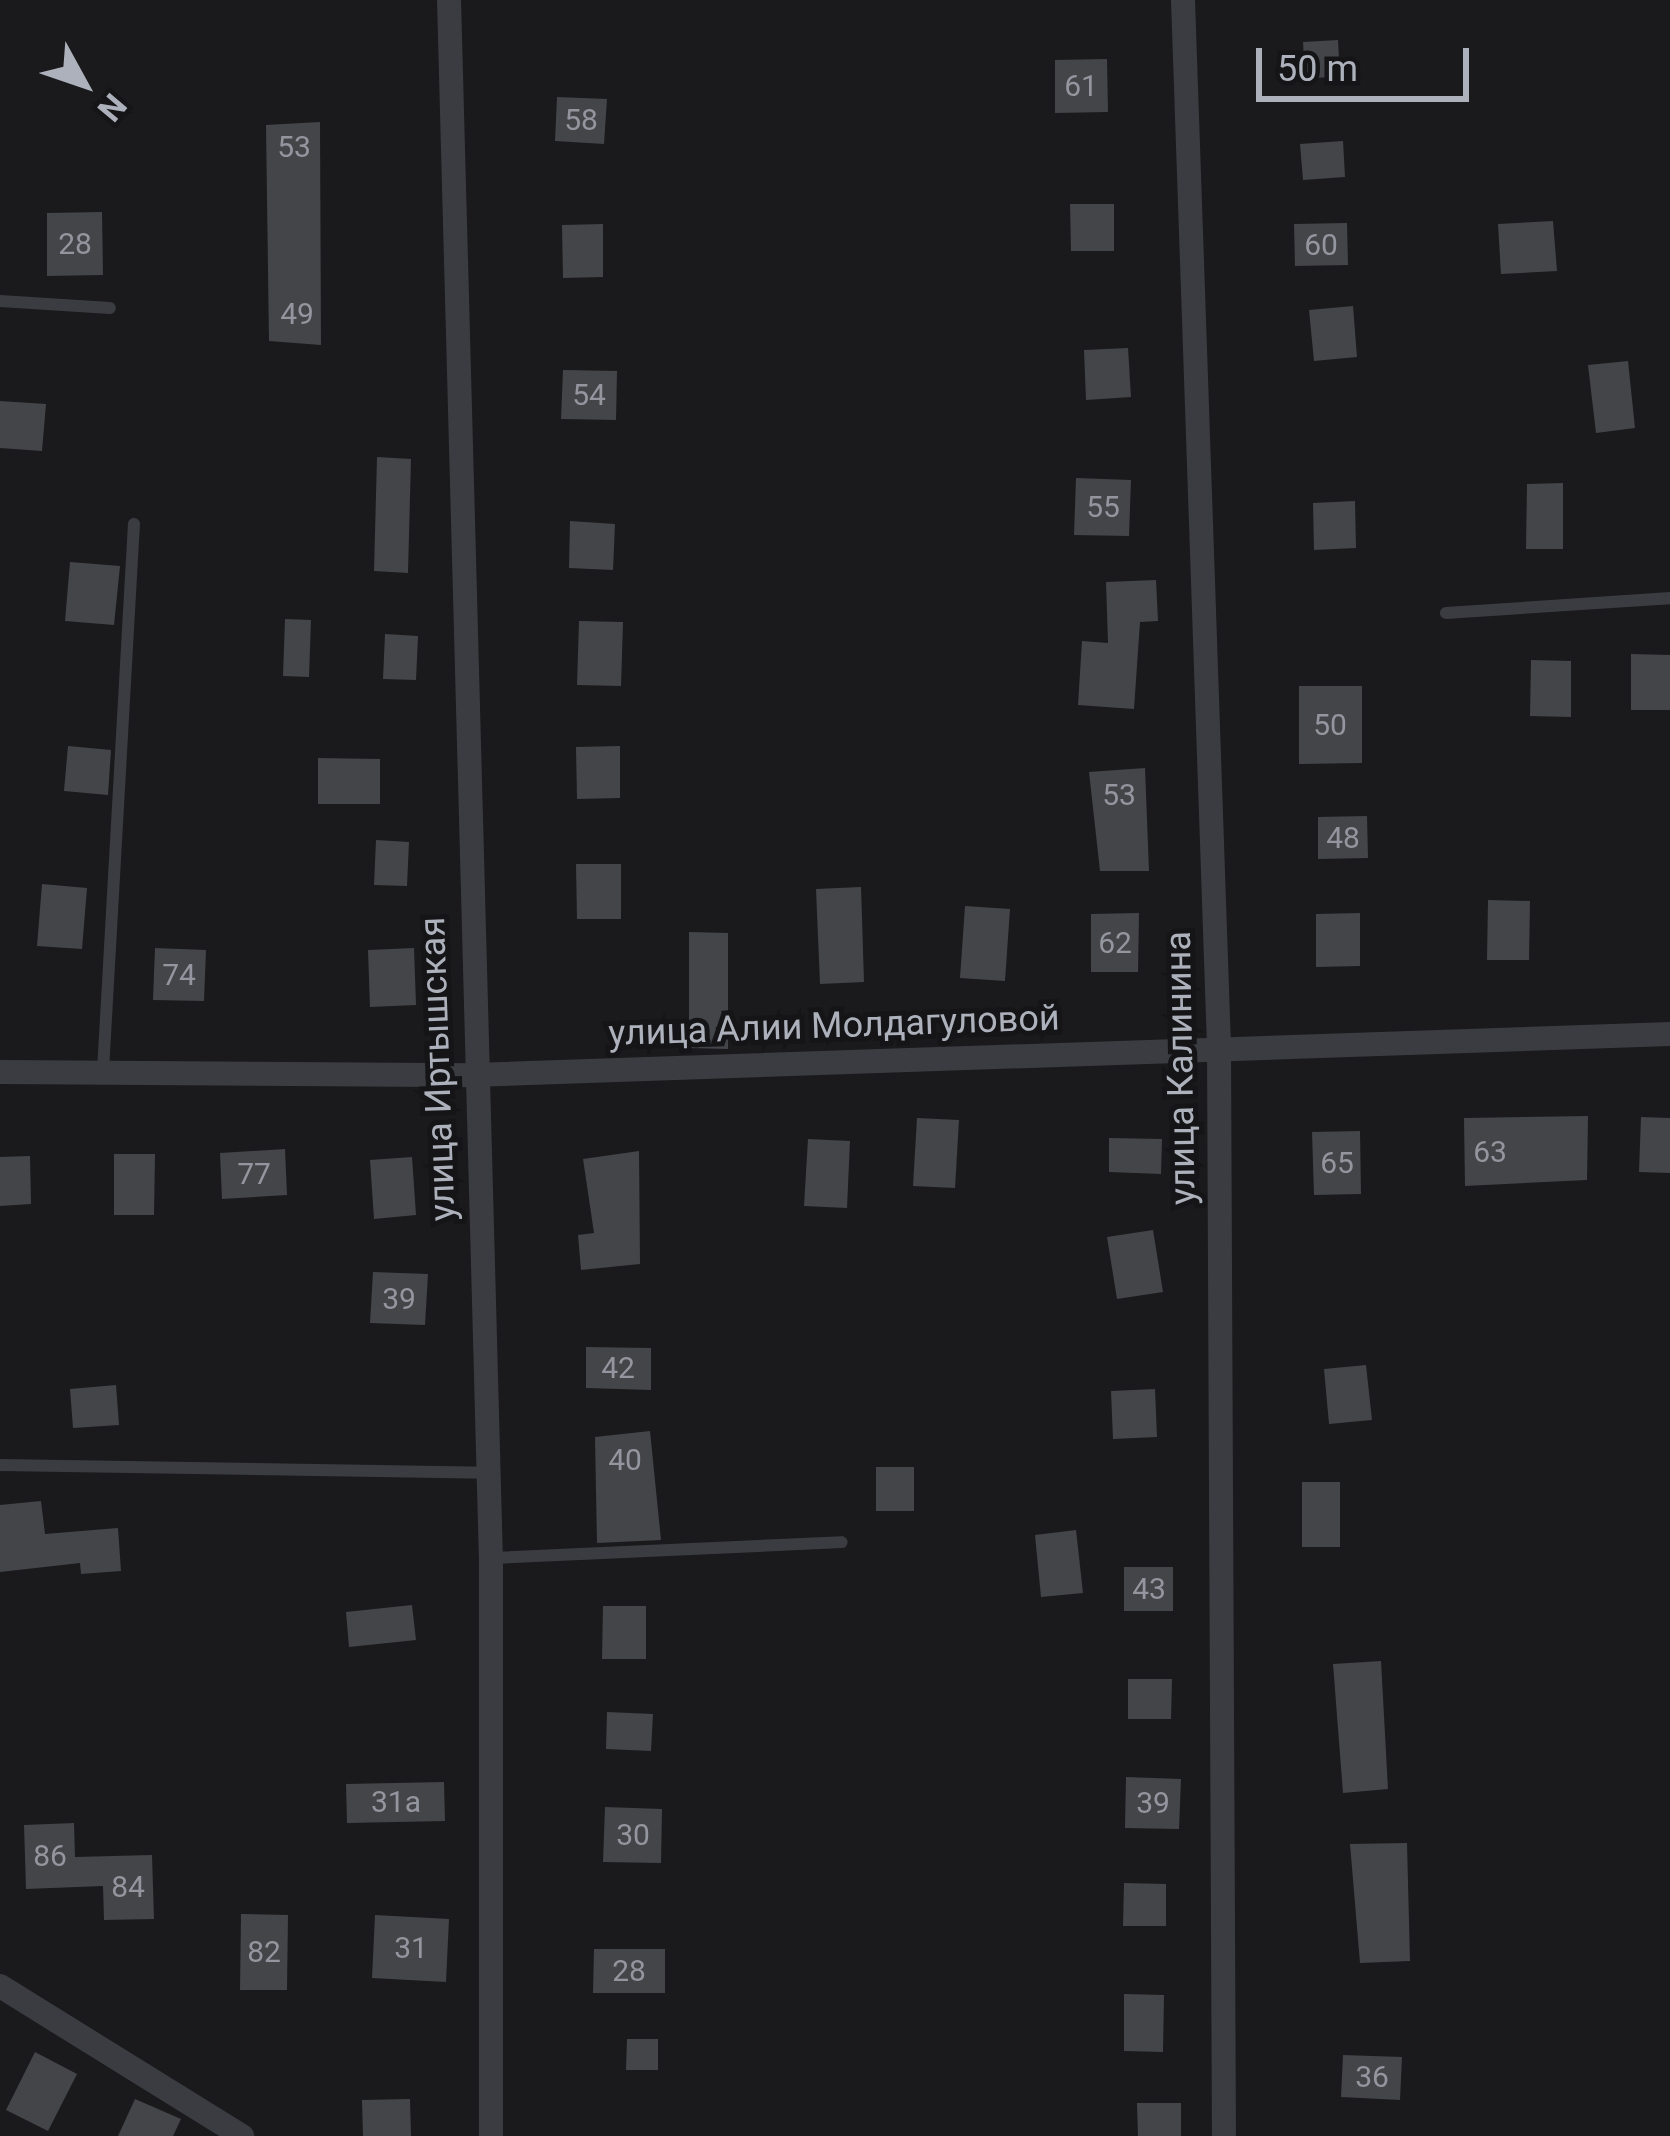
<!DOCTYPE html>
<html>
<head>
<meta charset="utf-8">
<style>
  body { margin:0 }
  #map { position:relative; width:1670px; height:2136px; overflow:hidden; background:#1a1a1c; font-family:Roboto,sans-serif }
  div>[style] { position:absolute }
  .building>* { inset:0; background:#444549 }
  .lane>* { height:12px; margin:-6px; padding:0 6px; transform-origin:6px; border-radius:6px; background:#3b3c41 }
  .street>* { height:24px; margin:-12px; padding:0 12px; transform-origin:12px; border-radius:12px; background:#3b3c41 }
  span { translate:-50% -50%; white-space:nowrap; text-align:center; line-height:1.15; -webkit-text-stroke:10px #151517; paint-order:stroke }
  .number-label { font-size:30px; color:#93969e }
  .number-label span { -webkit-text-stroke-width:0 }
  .street-label { font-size:36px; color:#adb1bb }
  .north { position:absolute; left:24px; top:24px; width:120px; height:120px; -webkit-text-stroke:9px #151517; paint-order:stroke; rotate:130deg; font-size:33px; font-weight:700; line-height:48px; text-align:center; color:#adb1bb }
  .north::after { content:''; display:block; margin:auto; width:42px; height:54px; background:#adb1bb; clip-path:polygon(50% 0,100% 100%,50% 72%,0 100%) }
  .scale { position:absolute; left:1256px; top:48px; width:213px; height:54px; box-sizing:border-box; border:6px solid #adb1bb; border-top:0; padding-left:15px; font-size:36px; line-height:42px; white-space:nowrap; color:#adb1bb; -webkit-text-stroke:9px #151517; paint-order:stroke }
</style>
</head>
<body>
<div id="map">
  <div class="building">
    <div style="clip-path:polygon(1338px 40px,1340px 77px,1305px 78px,1303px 42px)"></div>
    <div style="clip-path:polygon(1107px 59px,1108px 112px,1055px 113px,1055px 60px)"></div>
    <div style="clip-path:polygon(557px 97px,607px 99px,604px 144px,555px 141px)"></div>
    <div style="clip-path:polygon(320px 122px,321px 345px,269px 341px,266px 125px)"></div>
    <div style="clip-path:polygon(1343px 141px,1345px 177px,1303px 180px,1300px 144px)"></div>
    <div style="clip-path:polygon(1070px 204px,1114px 204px,1114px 251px,1071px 251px)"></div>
    <div style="clip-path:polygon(102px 212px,103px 275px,47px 276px,47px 213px)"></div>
    <div style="clip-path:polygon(1553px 221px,1557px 271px,1501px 274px,1498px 224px)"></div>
    <div style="clip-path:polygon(1347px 223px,1348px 265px,1295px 266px,1294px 224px)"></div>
    <div style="clip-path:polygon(603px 224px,603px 277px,563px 278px,562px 225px)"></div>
    <div style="clip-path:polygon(1353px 306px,1357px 357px,1314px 361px,1309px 310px)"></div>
    <div style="clip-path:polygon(1128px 348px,1131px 397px,1086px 400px,1084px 350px)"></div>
    <div style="clip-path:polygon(1628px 361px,1635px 428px,1596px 433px,1588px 365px)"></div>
    <div style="clip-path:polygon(563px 370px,617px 371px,616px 420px,561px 419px)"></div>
    <div style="clip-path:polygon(0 401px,46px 404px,42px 451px,0 448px)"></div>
    <div style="clip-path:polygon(377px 457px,411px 459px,408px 573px,374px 571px)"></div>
    <div style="clip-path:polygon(1076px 478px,1131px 480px,1129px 536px,1074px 535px)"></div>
    <div style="clip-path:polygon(1563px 483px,1563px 549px,1526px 549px,1527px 484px)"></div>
    <div style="clip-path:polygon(1355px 501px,1356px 548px,1314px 550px,1313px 503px)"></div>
    <div style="clip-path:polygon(570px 521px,615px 524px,613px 570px,569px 568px)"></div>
    <div style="clip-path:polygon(70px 562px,120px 566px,114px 625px,65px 621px)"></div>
    <div style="clip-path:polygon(1156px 580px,1158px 621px,1140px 622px,1134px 709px,1078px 705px,1082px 641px,1108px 643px,1106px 582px)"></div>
    <div style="clip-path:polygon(285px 619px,311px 620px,309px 677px,283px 676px)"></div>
    <div style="clip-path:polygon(579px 621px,623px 622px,621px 686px,577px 685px)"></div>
    <div style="clip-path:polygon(385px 634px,418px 636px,416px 680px,383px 679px)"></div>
    <div style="clip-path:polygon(1631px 654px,1670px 655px,1670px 710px,1631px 710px)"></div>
    <div style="clip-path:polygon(1531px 660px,1571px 661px,1571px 717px,1530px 716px)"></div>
    <div style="clip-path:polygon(1299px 686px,1362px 686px,1362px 763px,1299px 764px)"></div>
    <div style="clip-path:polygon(68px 746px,111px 750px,108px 795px,64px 791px)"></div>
    <div style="clip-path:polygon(620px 746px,620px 798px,577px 799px,576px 747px)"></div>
    <div style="clip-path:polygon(318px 758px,380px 759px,380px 804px,318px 804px)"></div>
    <div style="clip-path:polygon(1145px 768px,1149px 871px,1100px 871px,1089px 772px)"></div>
    <div style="clip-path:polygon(1367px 816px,1368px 858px,1318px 859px,1318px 817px)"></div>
    <div style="clip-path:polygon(376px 840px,409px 842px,407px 886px,374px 885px)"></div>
    <div style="clip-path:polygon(576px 864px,621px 864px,621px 919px,577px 919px)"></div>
    <div style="clip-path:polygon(42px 884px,87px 888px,82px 949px,37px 946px)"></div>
    <div style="clip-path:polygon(861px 887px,864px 982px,820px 984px,816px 889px)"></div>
    <div style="clip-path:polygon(1488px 900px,1530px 901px,1529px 960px,1487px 960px)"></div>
    <div style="clip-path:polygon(965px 906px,1010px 909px,1005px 981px,960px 978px)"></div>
    <div style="clip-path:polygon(1139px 913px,1138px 972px,1091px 972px,1091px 914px)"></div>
    <div style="clip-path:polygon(1360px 913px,1360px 966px,1316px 967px,1316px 914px)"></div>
    <div style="clip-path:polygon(689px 932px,728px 933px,728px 1049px,689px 1048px)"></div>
    <div style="clip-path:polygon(155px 948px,206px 950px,204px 1001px,153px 1000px)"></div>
    <div style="clip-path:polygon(414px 948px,416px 1005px,370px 1007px,368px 950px)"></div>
    <div style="clip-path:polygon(1588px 1116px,1587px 1180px,1465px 1186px,1464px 1118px)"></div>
    <div style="clip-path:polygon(1641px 1117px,1670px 1118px,1670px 1173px,1639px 1172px)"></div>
    <div style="clip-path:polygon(917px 1118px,959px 1120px,955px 1188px,913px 1186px)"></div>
    <div style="clip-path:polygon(1360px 1131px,1361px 1194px,1314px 1195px,1312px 1132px)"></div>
    <div style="clip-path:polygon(1109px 1138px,1162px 1139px,1161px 1174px,1109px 1172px)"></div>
    <div style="clip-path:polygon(808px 1139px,850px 1141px,847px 1208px,804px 1206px)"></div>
    <div style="clip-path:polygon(285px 1149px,287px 1195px,222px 1199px,220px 1153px)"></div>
    <div style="clip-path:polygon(639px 1151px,640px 1264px,581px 1270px,578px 1235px,594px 1233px,583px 1159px)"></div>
    <div style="clip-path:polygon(114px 1154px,155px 1154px,154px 1215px,114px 1215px)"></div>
    <div style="clip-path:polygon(30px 1156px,31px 1204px,0 1206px,0 1157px)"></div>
    <div style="clip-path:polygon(412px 1157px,416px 1215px,374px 1219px,370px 1160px)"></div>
    <div style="clip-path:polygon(1153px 1230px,1163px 1292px,1117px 1299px,1107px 1237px)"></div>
    <div style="clip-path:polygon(373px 1272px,428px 1274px,425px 1325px,370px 1323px)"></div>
    <div style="clip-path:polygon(586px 1347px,651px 1348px,651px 1390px,586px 1388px)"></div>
    <div style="clip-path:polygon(1366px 1365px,1372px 1420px,1329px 1424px,1324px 1369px)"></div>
    <div style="clip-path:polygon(116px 1385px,119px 1425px,73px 1428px,70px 1389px)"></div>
    <div style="clip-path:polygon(1155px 1389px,1157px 1437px,1113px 1439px,1111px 1391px)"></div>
    <div style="clip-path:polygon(650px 1431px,661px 1540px,597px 1543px,595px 1437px)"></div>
    <div style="clip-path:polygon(876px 1467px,914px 1467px,914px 1511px,876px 1511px)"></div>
    <div style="clip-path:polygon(1302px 1482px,1340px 1482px,1340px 1547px,1302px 1547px)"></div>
    <div style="clip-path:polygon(41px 1501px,45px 1534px,118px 1528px,121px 1571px,81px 1574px,80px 1563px,0 1572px,0 1505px)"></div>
    <div style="clip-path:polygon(1076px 1530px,1083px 1593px,1041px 1597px,1035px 1535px)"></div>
    <div style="clip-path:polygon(1124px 1567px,1173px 1567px,1173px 1611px,1124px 1611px)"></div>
    <div style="clip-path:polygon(412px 1605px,416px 1640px,349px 1647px,346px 1612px)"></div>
    <div style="clip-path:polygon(603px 1606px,646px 1606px,646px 1659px,602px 1659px)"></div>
    <div style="clip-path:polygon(1381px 1661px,1388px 1789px,1343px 1793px,1333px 1664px)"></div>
    <div style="clip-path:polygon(1128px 1679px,1172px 1679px,1171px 1719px,1128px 1719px)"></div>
    <div style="clip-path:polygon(607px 1712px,653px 1714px,651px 1751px,606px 1749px)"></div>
    <div style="clip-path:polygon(1126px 1777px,1181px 1779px,1179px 1829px,1125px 1828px)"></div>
    <div style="clip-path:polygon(444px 1782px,445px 1821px,347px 1823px,346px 1784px)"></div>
    <div style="clip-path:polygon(605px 1807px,662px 1809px,661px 1863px,603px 1862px)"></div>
    <div style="clip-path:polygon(74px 1823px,75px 1857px,152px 1855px,154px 1919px,104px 1920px,103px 1886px,26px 1889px,24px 1825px)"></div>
    <div style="clip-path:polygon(1407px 1843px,1410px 1961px,1360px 1963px,1350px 1844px)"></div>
    <div style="clip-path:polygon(1124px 1883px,1166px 1884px,1166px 1926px,1123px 1926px)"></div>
    <div style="clip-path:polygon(241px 1914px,288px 1915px,287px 1990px,240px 1990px)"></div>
    <div style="clip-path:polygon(375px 1915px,449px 1919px,446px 1982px,372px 1978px)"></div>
    <div style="clip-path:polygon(594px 1949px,665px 1949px,665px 1993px,593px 1993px)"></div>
    <div style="clip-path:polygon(1124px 1994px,1164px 1995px,1163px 2052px,1124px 2051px)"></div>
    <div style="clip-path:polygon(627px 2039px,658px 2039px,658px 2070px,626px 2070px)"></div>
    <div style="clip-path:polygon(35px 2052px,77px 2074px,48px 2131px,6px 2110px)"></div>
    <div style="clip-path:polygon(1343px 2055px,1402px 2057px,1400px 2100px,1341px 2097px)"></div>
    <div style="clip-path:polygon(135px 2099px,181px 2119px,173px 2136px,118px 2136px)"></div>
    <div style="clip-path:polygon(410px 2099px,411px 2136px,363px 2136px,362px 2100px)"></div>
    <div style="clip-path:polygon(1137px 2103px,1181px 2103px,1181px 2136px,1138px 2136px)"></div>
  </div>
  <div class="lane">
    <div style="left:0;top:301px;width:110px;rotate:3.6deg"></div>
    <div style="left:1446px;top:613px;width:225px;rotate:-3.8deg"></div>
    <div style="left:103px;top:1071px;width:548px;rotate:-86.76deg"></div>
    <div style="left:0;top:1465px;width:486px;rotate:0.9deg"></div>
    <div style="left:492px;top:1558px;width:350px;rotate:-2.6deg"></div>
  </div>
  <div class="street">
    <div style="left:449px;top:0;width:1559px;rotate:88.46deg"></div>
    <div style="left:491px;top:1558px;width:578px;rotate:90deg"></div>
    <div style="left:1183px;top:0;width:1049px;rotate:88.03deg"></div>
    <div style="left:1219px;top:1048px;width:1088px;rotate:89.74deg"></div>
    <div style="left:0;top:1072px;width:473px;rotate:0.4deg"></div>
    <div style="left:473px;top:1075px;width:1198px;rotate:-1.96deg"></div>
    <div style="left:0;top:1986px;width:285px;rotate:31.8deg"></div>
  </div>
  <div class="number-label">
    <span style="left:1081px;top:86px">61</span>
    <span style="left:581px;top:120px">58</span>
    <span style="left:294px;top:147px">53</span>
    <span style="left:75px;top:244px">28</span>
    <span style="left:1321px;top:245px">60</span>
    <span style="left:297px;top:314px">49</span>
    <span style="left:589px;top:395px">54</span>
    <span style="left:1103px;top:507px">55</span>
    <span style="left:1330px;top:725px">50</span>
    <span style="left:1119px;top:795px">53</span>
    <span style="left:1343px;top:838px">48</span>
    <span style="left:1115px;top:943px">62</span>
    <span style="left:179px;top:975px">74</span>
    <span style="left:1490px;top:1152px">63</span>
    <span style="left:1337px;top:1163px">65</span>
    <span style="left:254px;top:1174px">77</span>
    <span style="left:399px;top:1299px">39</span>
    <span style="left:618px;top:1368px">42</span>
    <span style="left:625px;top:1460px">40</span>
    <span style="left:1149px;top:1589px">43</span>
    <span style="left:396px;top:1802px">31а</span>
    <span style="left:1153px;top:1803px">39</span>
    <span style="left:633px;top:1835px">30</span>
    <span style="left:50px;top:1856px">86</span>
    <span style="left:128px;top:1887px">84</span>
    <span style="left:411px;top:1948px">31</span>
    <span style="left:264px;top:1952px">82</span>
    <span style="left:629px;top:1971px">28</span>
    <span style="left:1372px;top:2077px">36</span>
  </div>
  <div class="street-label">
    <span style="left:834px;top:1026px;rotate:-2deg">улица Алии Молдагуловой</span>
    <span style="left:1181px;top:1068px;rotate:-91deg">улица Калинина</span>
    <span style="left:438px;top:1069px;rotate:-92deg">улица Иртышская</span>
  </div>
  <div class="north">N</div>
  <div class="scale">50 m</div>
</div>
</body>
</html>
